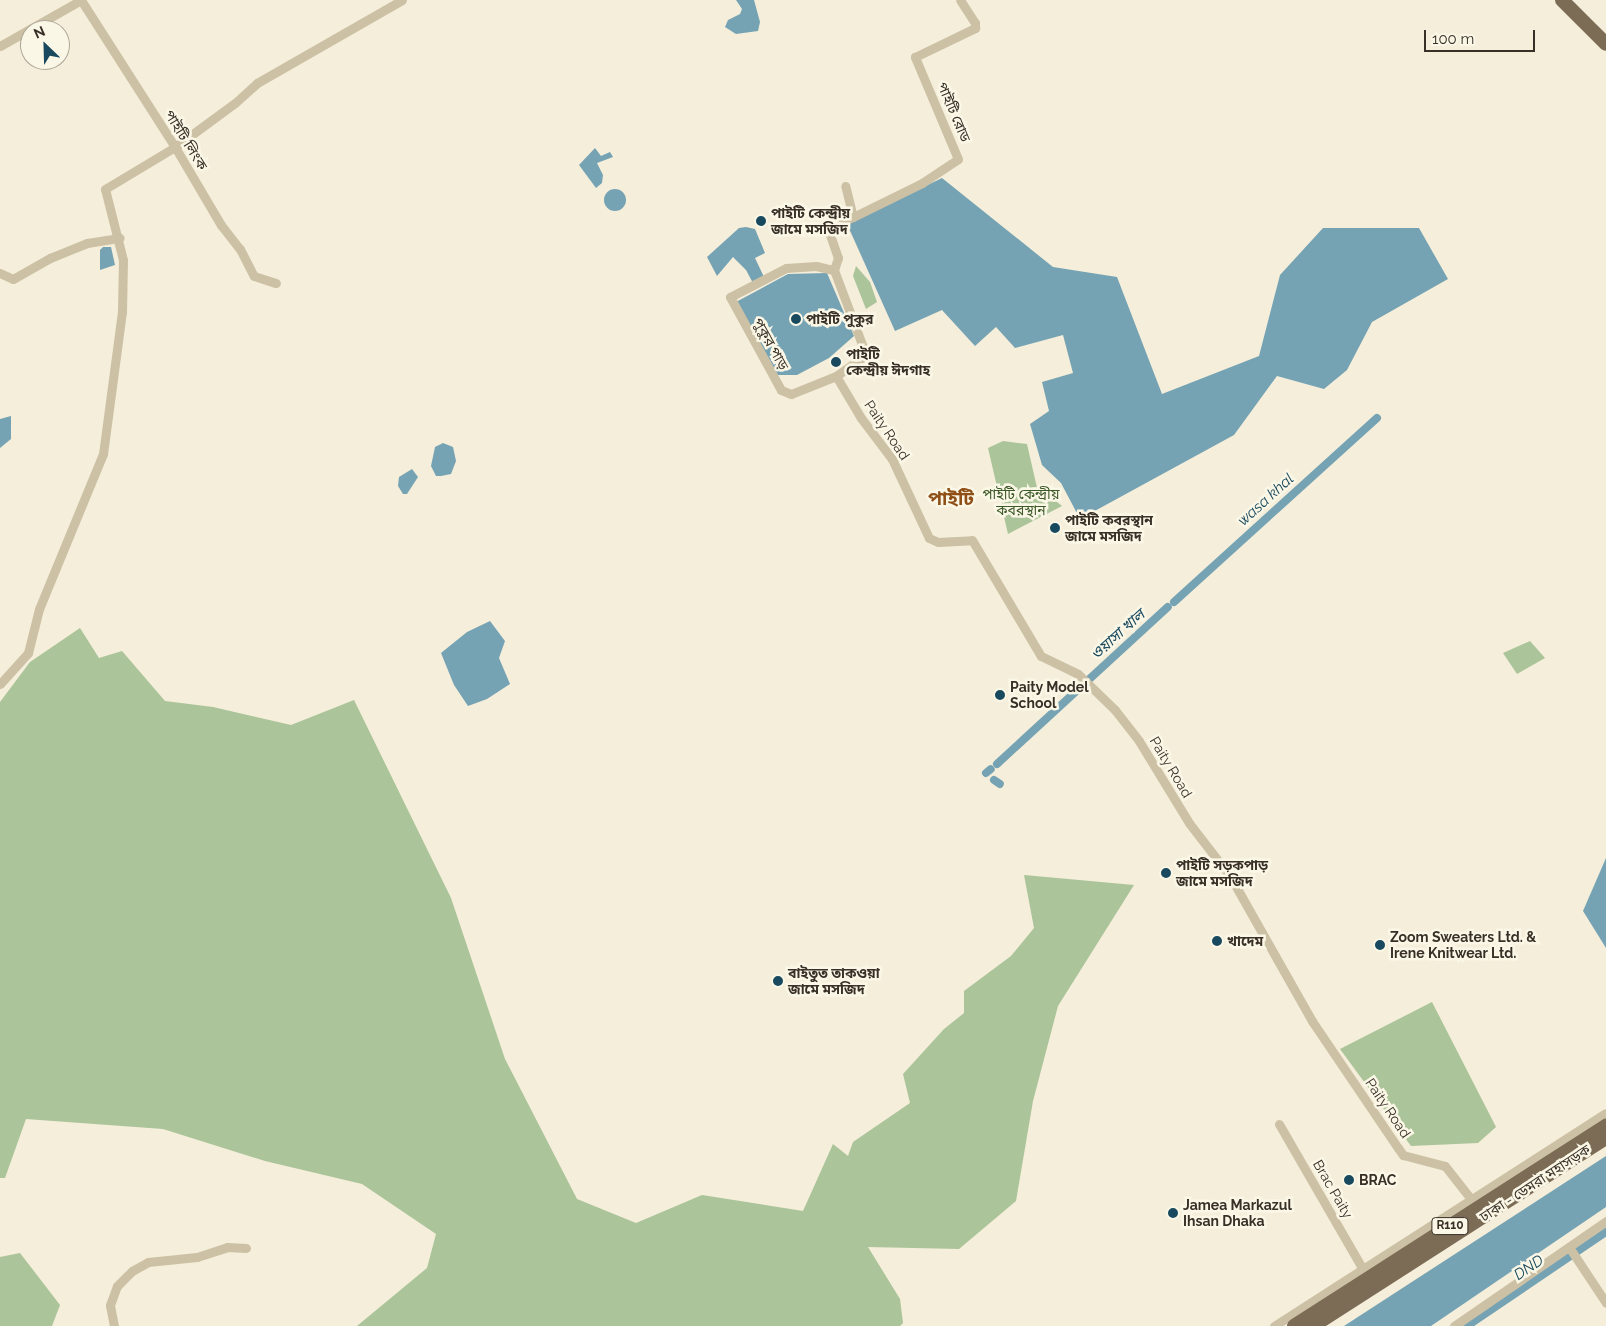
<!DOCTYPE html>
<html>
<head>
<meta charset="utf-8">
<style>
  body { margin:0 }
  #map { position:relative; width:1606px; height:1326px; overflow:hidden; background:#f4eeda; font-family:Raleway,"Noto Sans Bengali",sans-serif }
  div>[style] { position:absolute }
  .green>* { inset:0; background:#abc499 }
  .water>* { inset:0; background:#76a3b4 }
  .round { border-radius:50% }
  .canal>* { height:8px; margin:-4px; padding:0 4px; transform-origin:4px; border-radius:4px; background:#76a3b4 }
  .street>* { height:9px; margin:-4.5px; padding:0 4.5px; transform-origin:4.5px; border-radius:4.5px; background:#cdc1a5 }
  .primary>* { height:14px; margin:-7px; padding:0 7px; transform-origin:7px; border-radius:7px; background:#7c6c56 }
  .dots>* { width:14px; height:14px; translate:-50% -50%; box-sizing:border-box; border:2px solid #fbf7e7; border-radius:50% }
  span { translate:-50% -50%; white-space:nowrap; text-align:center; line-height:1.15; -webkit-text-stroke:5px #fbf7e7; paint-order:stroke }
  .shield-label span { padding:1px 4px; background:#fbf7e7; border:1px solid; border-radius:4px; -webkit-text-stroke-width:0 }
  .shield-label { font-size:12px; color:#383027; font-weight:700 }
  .street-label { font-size:14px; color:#383027 }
  .poi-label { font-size:14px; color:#383027; font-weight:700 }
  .left { translate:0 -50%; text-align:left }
  .park-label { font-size:14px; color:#3c5928 }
  .water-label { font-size:15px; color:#18495e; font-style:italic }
  .district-label { font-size:19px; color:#8f5018; font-weight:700 }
  .north { position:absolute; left:20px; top:20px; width:50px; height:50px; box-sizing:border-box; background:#fbf7e7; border:1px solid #ada79a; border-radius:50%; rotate:336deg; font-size:14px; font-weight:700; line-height:20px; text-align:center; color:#383027 }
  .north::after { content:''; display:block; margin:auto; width:18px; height:22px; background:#18495e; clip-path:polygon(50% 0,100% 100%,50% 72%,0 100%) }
  .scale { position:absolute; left:1424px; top:30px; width:111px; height:22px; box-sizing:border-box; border:2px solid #383027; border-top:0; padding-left:6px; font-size:15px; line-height:18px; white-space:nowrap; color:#383027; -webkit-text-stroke:4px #fbf7e7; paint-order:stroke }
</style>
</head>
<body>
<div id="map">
  <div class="green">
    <div style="clip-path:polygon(856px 266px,870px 282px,877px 302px,866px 309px,853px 276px)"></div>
    <div style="clip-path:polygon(1003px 441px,1027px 444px,1038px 492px,1047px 494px,1062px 506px,1008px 534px,988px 448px)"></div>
    <div style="clip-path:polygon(80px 628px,99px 658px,122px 651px,165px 701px,213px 707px,291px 725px,354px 700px,451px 898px,505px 1059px,577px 1199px,636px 1223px,702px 1195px,803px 1211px,833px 1144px,848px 1156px,853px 1142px,910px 1103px,903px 1074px,944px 1029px,964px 1013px,964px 991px,1011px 956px,1034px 928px,1024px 875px,1134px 885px,1058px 1006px,1033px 1101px,1016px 1201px,959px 1249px,868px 1247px,900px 1299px,903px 1323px,900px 1326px,357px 1326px,427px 1268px,436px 1234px,362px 1184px,265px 1161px,163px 1129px,26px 1119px,5px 1178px,0 1178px,0 702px,30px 662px)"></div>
    <div style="clip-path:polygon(1530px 641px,1545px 658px,1517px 674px,1503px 653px)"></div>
    <div style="clip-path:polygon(1432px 1002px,1496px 1127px,1478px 1143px,1411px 1146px,1340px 1049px)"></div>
    <div style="clip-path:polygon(20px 1253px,60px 1305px,52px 1326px,0 1326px,0 1257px)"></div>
  </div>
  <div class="water">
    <div style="clip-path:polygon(736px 0,754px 0,760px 22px,758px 31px,736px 34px,725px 27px,728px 20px,740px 14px,742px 9px)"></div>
    <div style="clip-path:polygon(595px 148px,601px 156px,610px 152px,613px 157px,597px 163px,603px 175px,602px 183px,596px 188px,579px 165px)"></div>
    <div style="clip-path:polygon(942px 178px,1053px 267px,1117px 277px,1162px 394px,1259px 356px,1280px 275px,1323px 228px,1419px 228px,1448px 279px,1372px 322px,1347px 370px,1324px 389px,1277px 376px,1234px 435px,1080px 519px,1061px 483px,1042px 465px,1030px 424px,1049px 411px,1042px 382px,1073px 373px,1063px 335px,1015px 348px,996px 327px,975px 346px,942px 310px,895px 331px,847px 224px)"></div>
    <div class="round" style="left:604px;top:189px;width:22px;height:22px"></div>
    <div style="clip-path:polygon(746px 227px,755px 229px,765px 253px,755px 258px,765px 279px,754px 285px,746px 270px,733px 257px,717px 276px,707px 257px,739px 228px)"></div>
    <div style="clip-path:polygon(103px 247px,111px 247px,115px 265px,100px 270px,100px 250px)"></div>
    <div style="clip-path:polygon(827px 273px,854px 336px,829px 358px,797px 375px,777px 375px,736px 302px,788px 274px)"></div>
    <div style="clip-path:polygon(11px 416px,11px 439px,0 448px,0 419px)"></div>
    <div style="clip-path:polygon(443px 443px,453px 447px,456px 461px,451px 474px,441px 476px,436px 476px,431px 466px,435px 447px)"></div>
    <div style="clip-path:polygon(412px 469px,418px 477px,407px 494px,403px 494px,398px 486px,399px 477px)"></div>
    <div style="clip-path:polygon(490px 621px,505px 641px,499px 658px,510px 684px,487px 699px,468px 706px,454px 685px,441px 653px,467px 632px)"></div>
    <div style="clip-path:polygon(1606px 858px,1606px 948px,1583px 911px)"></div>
    <div style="clip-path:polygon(1606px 1156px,1606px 1207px,1431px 1326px,1344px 1326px)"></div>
  </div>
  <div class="canal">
    <div style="left:1174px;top:602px;width:274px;rotate:-42.2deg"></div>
    <div style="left:997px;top:764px;width:232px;rotate:-42.6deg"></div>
    <div style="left:986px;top:773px;width:6px;rotate:-39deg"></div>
    <div style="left:994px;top:780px;width:7px;rotate:34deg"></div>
    <div style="left:1467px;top:1326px;width:168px;rotate:-34.1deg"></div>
  </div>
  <div class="street">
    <div style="left:81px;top:0;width:174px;rotate:57.4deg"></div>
    <div style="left:175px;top:147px;width:91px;rotate:59.5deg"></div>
    <div style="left:221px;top:225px;width:31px;rotate:52deg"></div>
    <div style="left:240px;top:249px;width:30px;rotate:63deg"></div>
    <div style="left:254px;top:276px;width:23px;rotate:18deg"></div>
    <div style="left:0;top:46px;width:93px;rotate:-29.6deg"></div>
    <div style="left:853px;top:217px;width:77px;rotate:-26.2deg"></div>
    <div style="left:922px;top:183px;width:43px;rotate:-33.7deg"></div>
    <div style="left:958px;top:159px;width:111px;rotate:-112.9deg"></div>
    <div style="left:915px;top:57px;width:67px;rotate:-25.8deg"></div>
    <div style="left:975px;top:28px;width:5px;rotate:-90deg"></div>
    <div style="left:975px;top:23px;width:27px;rotate:-123deg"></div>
    <div style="left:816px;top:266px;width:18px;rotate:13deg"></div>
    <div style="left:834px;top:270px;width:91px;rotate:69.4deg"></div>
    <div style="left:866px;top:355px;width:37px;rotate:145deg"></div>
    <div style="left:836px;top:376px;width:48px;rotate:158.2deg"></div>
    <div style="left:791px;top:394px;width:11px;rotate:-158deg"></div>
    <div style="left:781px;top:390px;width:106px;rotate:-118.7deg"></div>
    <div style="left:730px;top:297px;width:63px;rotate:-27.4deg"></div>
    <div style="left:786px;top:268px;width:30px;rotate:-4deg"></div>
    <div style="left:834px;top:270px;width:13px;rotate:-72deg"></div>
    <div style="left:838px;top:258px;width:31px;rotate:-109deg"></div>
    <div style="left:828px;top:229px;width:28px;rotate:-26deg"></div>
    <div style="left:853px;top:217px;width:32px;rotate:-104deg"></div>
    <div style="left:0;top:273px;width:14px;rotate:25deg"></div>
    <div style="left:13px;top:279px;width:43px;rotate:-29.6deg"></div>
    <div style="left:50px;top:258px;width:40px;rotate:-22deg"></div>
    <div style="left:87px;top:243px;width:33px;rotate:-9deg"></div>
    <div style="left:836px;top:376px;width:49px;rotate:59.2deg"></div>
    <div style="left:861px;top:418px;width:51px;rotate:52.9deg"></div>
    <div style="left:892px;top:459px;width:87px;rotate:64.9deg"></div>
    <div style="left:929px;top:538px;width:10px;rotate:24deg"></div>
    <div style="left:938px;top:542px;width:34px;rotate:-3deg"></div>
    <div style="left:972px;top:540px;width:135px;rotate:59.3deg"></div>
    <div style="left:1041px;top:656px;width:41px;rotate:25.9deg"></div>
    <div style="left:1078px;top:674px;width:52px;rotate:44.2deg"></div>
    <div style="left:1115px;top:710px;width:39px;rotate:52deg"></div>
    <div style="left:1139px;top:741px;width:96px;rotate:58.6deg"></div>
    <div style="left:1189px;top:823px;width:67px;rotate:52.3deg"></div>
    <div style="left:1230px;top:876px;width:167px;rotate:60.5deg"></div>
    <div style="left:1312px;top:1021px;width:153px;rotate:55.9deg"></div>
    <div style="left:1398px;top:1148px;width:9px;rotate:54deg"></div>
    <div style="left:1403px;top:1155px;width:43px;rotate:14.7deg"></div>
    <div style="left:1445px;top:1166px;width:42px;rotate:51.8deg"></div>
    <div style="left:0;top:684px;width:42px;rotate:-47.9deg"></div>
    <div style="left:28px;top:653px;width:45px;rotate:-76deg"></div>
    <div style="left:39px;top:609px;width:168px;rotate:-67.6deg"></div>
    <div style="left:103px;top:454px;width:143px;rotate:-82.4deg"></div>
    <div style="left:122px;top:312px;width:52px;rotate:-88.9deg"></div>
    <div style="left:123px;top:260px;width:73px;rotate:-104.2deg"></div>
    <div style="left:105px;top:189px;width:82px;rotate:-31deg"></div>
    <div style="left:175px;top:147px;width:74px;rotate:-36.3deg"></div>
    <div style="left:235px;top:103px;width:30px;rotate:-42deg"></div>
    <div style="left:257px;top:83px;width:167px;rotate:-29.8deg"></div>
    <div style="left:1279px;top:1124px;width:166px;rotate:60deg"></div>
    <div style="left:1569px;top:1247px;width:67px;rotate:56.5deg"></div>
    <div style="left:114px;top:1326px;width:21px;rotate:-101deg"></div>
    <div style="left:110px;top:1305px;width:20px;rotate:-70deg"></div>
    <div style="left:117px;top:1286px;width:21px;rotate:-45deg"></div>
    <div style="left:132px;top:1271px;width:18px;rotate:-29deg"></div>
    <div style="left:148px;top:1262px;width:49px;rotate:-5.8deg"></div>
    <div style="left:197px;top:1257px;width:32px;rotate:-18deg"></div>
    <div style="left:227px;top:1247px;width:19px;rotate:3deg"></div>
    <div style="left:1274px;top:1326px;width:394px;rotate:-32.7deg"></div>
    <div style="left:1454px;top:1326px;width:185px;rotate:-34.6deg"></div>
  </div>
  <div class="primary">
    <div style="left:1562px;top:0;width:62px;rotate:45deg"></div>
    <div style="left:1294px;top:1326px;width:371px;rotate:-32.7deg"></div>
    <div style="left:1313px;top:1326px;width:348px;rotate:-32.7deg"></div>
  </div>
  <div class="dots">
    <div style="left:761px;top:221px;background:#18495e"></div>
    <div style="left:796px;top:319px;background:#18495e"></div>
    <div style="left:836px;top:362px;background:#18495e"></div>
    <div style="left:1055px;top:528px;background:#18495e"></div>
    <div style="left:1000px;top:695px;background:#18495e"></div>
    <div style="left:1166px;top:873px;background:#18495e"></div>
    <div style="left:1217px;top:941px;background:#18495e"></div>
    <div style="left:1380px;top:945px;background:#18495e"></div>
    <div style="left:778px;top:981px;background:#18495e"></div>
    <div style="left:1349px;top:1180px;background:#18495e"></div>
    <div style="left:1173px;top:1213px;background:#18495e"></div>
  </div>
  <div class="shield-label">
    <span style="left:1450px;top:1226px">R110</span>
  </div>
  <div class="street-label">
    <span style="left:954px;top:112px;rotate:67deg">পাইটি রোড</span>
    <span style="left:186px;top:140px;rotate:58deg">পাইটি লিংক</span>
    <span style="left:771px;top:344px;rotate:61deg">পুকুর পাড়</span>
    <span style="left:887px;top:430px;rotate:56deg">Paity Road</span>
    <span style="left:1171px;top:767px;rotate:59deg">Paity Road</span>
    <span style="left:1388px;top:1108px;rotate:56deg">Paity Road</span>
    <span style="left:1535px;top:1183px;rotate:-33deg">ঢাকা - ডেমরা মহাসড়ক</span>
    <span style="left:1333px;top:1189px;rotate:60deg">Brac Paity</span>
  </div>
  <div class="poi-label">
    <span class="left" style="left:771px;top:221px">পাইটি কেন্দ্রীয়<br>জামে মসজিদ</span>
    <span class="left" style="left:806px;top:319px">পাইটি পুকুর</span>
    <span class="left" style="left:846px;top:362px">পাইটি<br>কেন্দ্রীয় ঈদগাহ</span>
    <span class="left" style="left:1065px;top:528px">পাইটি কবরস্থান<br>জামে মসজিদ</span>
    <span class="left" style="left:1010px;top:695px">Paity Model<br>School</span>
    <span class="left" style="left:1176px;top:873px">পাইটি সড়কপাড়<br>জামে মসজিদ</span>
    <span class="left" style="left:1390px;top:945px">Zoom Sweaters Ltd. &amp;<br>Irene Knitwear Ltd.</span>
    <span class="left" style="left:1227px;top:941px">খাদেম</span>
    <span class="left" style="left:788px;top:981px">বাইতুত তাকওয়া<br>জামে মসজিদ</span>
    <span class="left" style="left:1359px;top:1180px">BRAC</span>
    <span class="left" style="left:1183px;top:1213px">Jamea Markazul<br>Ihsan Dhaka</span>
  </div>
  <div class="park-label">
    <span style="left:1021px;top:502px">পাইটি কেন্দ্রীয়<br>কবরস্থান</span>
  </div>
  <div class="water-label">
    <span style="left:1266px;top:500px;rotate:-42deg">wasa khal</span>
    <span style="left:1118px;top:635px;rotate:-42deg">ওয়াসা খাল</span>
    <span style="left:1529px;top:1268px;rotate:-34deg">DND</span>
  </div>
  <div class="district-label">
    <span style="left:951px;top:499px">পাইটি</span>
  </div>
  <div class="north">N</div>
  <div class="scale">100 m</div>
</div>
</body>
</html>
